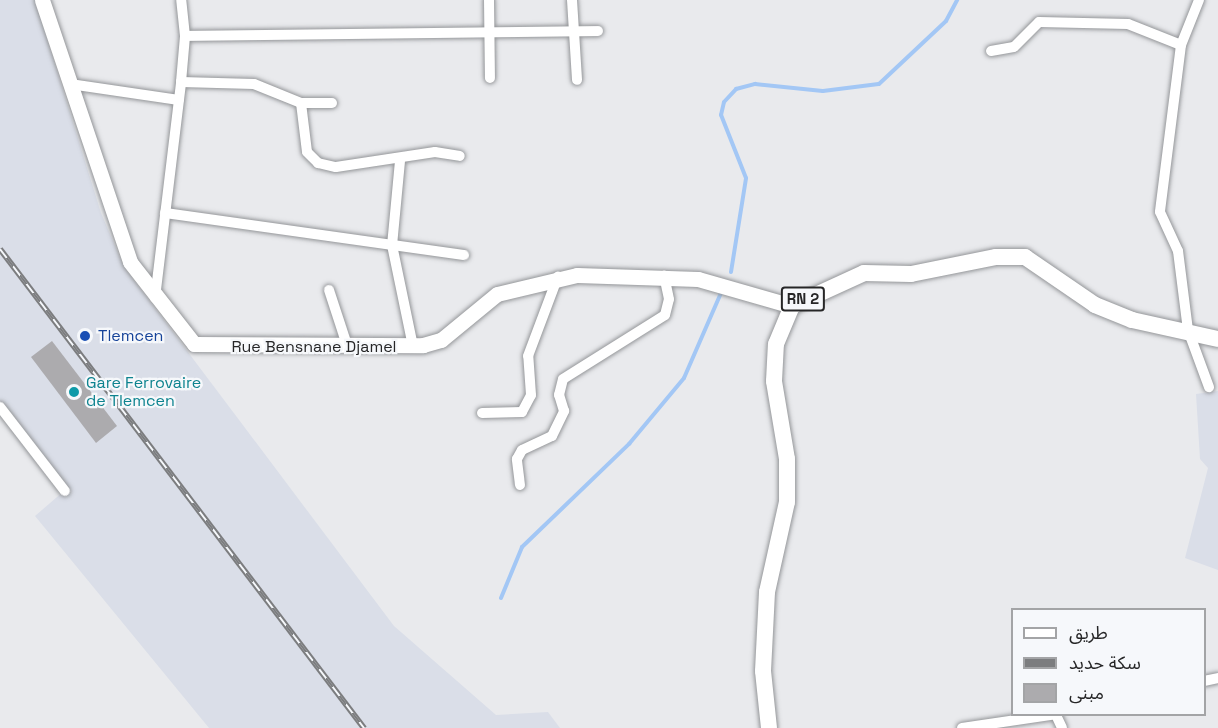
<!DOCTYPE html>
<html>
<head>
<meta charset="utf-8">
<style>
  body { margin:0 }
  #map { position:relative; width:1218px; height:728px; overflow:hidden; background:#e9eaed; font-family:"Space Grotesk","Noto Sans Arabic",sans-serif }
  div>[style] { position:absolute }
  .built>* { inset:0; background:#dadee8 }
  .stream>* { height:4px; margin:-2px; padding:0 2px; transform-origin:2px; border-radius:2px; background:#a3c7f5 }
  .building>* { inset:0; background:#acabae }
  .roads { filter:drop-shadow(0 0 2px #949699) drop-shadow(0 0 2px #949699) }
  .minor>* { height:10px; margin:-5px; padding:0 5px; transform-origin:5px; border-radius:5px; background:#fff }
  .secondary>* { height:15px; margin:-7.5px; padding:0 7.5px; transform-origin:7.5px; border-radius:7.5px; background:#fff }
  .primary>* { height:16px; margin:-8px; padding:0 8px; transform-origin:8px; border-radius:8px; background:#fff }
  .rail>* { height:6px; margin-top:-3px; transform-origin:0; background:repeating-linear-gradient(90deg,#f6f8fb 0 11px,#7c7d7f 0 22px); box-sizing:border-box; border-block:2px solid #7c7d7f }
  .dots>* { width:16px; height:16px; translate:-50% -50%; box-sizing:border-box; border:3px solid #f6f8fb; border-radius:50% }
  span { translate:-50% -50%; white-space:nowrap; text-align:center; line-height:1.15; -webkit-text-stroke:4.5px #f6f8fb; paint-order:stroke }
  .shield-label span { padding:2px 4px; background:#f6f8fb; border:2px solid; border-radius:4px; -webkit-text-stroke-width:0 }
  .shield-label { font-size:15px; color:#262627; font-weight:700 }
  .transit-label { font-size:16px; color:#164399 }
  .left { translate:0 -50%; text-align:left }
  .street-label { font-size:16px; color:#262627 }
  .culture-label { font-size:16px; color:#0d838f }
  .legend { position:absolute; left:1011px; top:608px; width:195px; height:108px; box-sizing:border-box; background:#f6f8fb; border:2px solid #a3a4a6; margin:0; padding:8px 10px; list-style:none; font-size:18px; color:#262627 }
  .legend li { display:flex; align-items:center; gap:12px; height:30px }
  .legend b { width:30px; border:2px solid #a3a4a6 }
</style>
</head>
<body>
<div id="map">
  <div class="built">
    <div style="clip-path:polygon(0 0,35px 0,101px 213px,124px 267px,394px 626px,496px 715px,548px 712px,560px 728px,209px 728px,35px 516px,64px 491px,0 407px)"></div>
    <div style="clip-path:polygon(1218px 391px,1218px 570px,1185px 558px,1208px 468px,1200px 459px,1196px 394px)"></div>
  </div>
  <div class="stream">
    <div style="left:731px;top:272px;width:95px;rotate:-80.9deg"></div>
    <div style="left:746px;top:178px;width:68px;rotate:-111.6deg"></div>
    <div style="left:721px;top:115px;width:13px;rotate:-77deg"></div>
    <div style="left:724px;top:102px;width:18px;rotate:-47deg"></div>
    <div style="left:736px;top:89px;width:20px;rotate:-15deg"></div>
    <div style="left:755px;top:84px;width:68px;rotate:5.9deg"></div>
    <div style="left:823px;top:91px;width:56px;rotate:-7.1deg"></div>
    <div style="left:879px;top:84px;width:92px;rotate:-43.2deg"></div>
    <div style="left:946px;top:21px;width:24px;rotate:-62deg"></div>
    <div style="left:501px;top:598px;width:55px;rotate:-67.6deg"></div>
    <div style="left:522px;top:547px;width:149px;rotate:-43.9deg"></div>
    <div style="left:629px;top:444px;width:86px;rotate:-50.2deg"></div>
    <div style="left:684px;top:378px;width:93px;rotate:-66.5deg"></div>
  </div>
  <div class="building">
    <div style="clip-path:polygon(52px 341px,117px 426px,96px 443px,31px 357px)"></div>
  </div>
  <div class="roads">
    <div class="minor">
      <div style="left:489px;top:0;width:78px;rotate:89.3deg"></div>
      <div style="left:572px;top:0;width:80px;rotate:86.4deg"></div>
      <div style="left:1199px;top:0;width:48px;rotate:111.8deg"></div>
      <div style="left:1181px;top:45px;width:168px;rotate:97.2deg"></div>
      <div style="left:1160px;top:212px;width:43px;rotate:65.2deg"></div>
      <div style="left:1178px;top:251px;width:80px;rotate:82.8deg"></div>
      <div style="left:1188px;top:330px;width:61px;rotate:69.8deg"></div>
      <div style="left:185px;top:36px;width:413px;rotate:-0.7deg"></div>
      <div style="left:991px;top:51px;width:23px;rotate:-10deg"></div>
      <div style="left:1014px;top:47px;width:35px;rotate:-45deg"></div>
      <div style="left:1039px;top:22px;width:89px;rotate:1.3deg"></div>
      <div style="left:1128px;top:24px;width:57px;rotate:21.6deg"></div>
      <div style="left:181px;top:82px;width:73px;rotate:1.6deg"></div>
      <div style="left:254px;top:84px;width:51px;rotate:22deg"></div>
      <div style="left:301px;top:103px;width:31px"></div>
      <div style="left:70px;top:84px;width:110px;rotate:8.4deg"></div>
      <div style="left:301px;top:103px;width:49px;rotate:83deg"></div>
      <div style="left:307px;top:152px;width:16px;rotate:45deg"></div>
      <div style="left:318px;top:163px;width:18px;rotate:13deg"></div>
      <div style="left:336px;top:167px;width:100px;rotate:-8.6deg"></div>
      <div style="left:435px;top:152px;width:25px;rotate:9deg"></div>
      <div style="left:400px;top:161px;width:84px;rotate:95.4deg"></div>
      <div style="left:392px;top:245px;width:103px;rotate:78.3deg"></div>
      <div style="left:165px;top:213px;width:302px;rotate:8deg"></div>
      <div style="left:329px;top:290px;width:58px;rotate:71.9deg"></div>
      <div style="left:155px;top:298px;width:218px;rotate:-83.1deg"></div>
      <div style="left:181px;top:82px;width:46px;rotate:-85deg"></div>
      <div style="left:185px;top:36px;width:36px;rotate:-96deg"></div>
      <div style="left:0;top:407px;width:106px;rotate:52.3deg"></div>
      <div style="left:482px;top:413px;width:40px;rotate:-1.4deg"></div>
      <div style="left:522px;top:412px;width:19px;rotate:-62deg"></div>
      <div style="left:531px;top:395px;width:39px;rotate:-94deg"></div>
      <div style="left:528px;top:356px;width:85px;rotate:-69.4deg"></div>
      <div style="left:520px;top:485px;width:26px;rotate:-97deg"></div>
      <div style="left:517px;top:459px;width:10px;rotate:-61deg"></div>
      <div style="left:522px;top:450px;width:33px;rotate:-25deg"></div>
      <div style="left:552px;top:436px;width:28px;rotate:-64deg"></div>
      <div style="left:564px;top:411px;width:17px;rotate:-107deg"></div>
      <div style="left:559px;top:395px;width:16px;rotate:-76deg"></div>
      <div style="left:563px;top:379px;width:120px;rotate:-32.1deg"></div>
      <div style="left:665px;top:315px;width:16px;rotate:-76deg"></div>
      <div style="left:669px;top:299px;width:24px;rotate:-102deg"></div>
      <div style="left:1204px;top:681px;width:14px;rotate:-12deg"></div>
      <div style="left:1056px;top:715px;width:14px;rotate:65deg"></div>
      <div style="left:962px;top:728px;width:96px;rotate:-8.4deg"></div>
    </div>
    <div class="secondary">
      <div style="left:42px;top:0;width:276px;rotate:71.4deg"></div>
      <div style="left:130px;top:262px;width:104px;rotate:52deg"></div>
      <div style="left:194px;top:344px;width:229px;rotate:0.3deg"></div>
      <div style="left:423px;top:345px;width:19px;rotate:-16deg"></div>
      <div style="left:441px;top:340px;width:72px;rotate:-39.4deg"></div>
      <div style="left:497px;top:294px;width:82px;rotate:-13.4deg"></div>
      <div style="left:577px;top:275px;width:121px;rotate:1.9deg"></div>
      <div style="left:698px;top:279px;width:98px;rotate:16deg"></div>
    </div>
    <div class="primary">
      <div style="left:769px;top:728px;width:57px;rotate:-96deg"></div>
      <div style="left:763px;top:671px;width:79px;rotate:-87.1deg"></div>
      <div style="left:767px;top:592px;width:92px;rotate:-77.5deg"></div>
      <div style="left:787px;top:502px;width:43px;rotate:-90deg"></div>
      <div style="left:787px;top:459px;width:79px;rotate:-99.5deg"></div>
      <div style="left:774px;top:381px;width:37px;rotate:-87deg"></div>
      <div style="left:776px;top:344px;width:41px;rotate:-67.2deg"></div>
      <div style="left:792px;top:306px;width:79px;rotate:-24.6deg"></div>
      <div style="left:864px;top:273px;width:47px;rotate:1.2deg"></div>
      <div style="left:911px;top:274px;width:87px;rotate:-11.3deg"></div>
      <div style="left:996px;top:257px;width:29px"></div>
      <div style="left:1025px;top:257px;width:85px;rotate:34.4deg"></div>
      <div style="left:1095px;top:305px;width:40px;rotate:22deg"></div>
      <div style="left:1132px;top:320px;width:88px;rotate:12.5deg"></div>
    </div>
  </div>
  <div class="rail">
    <div style="left:0;top:249px;width:602px;rotate:52.77deg"></div>
  </div>
  <div class="dots">
    <div style="left:85px;top:336px;background:#1a4fb4"></div>
    <div style="left:74px;top:392px;background:#0f9aa8"></div>
  </div>
  <div class="shield-label">
    <span style="left:803px;top:299px">RN 2</span>
  </div>
  <div class="transit-label">
    <span class="left" style="left:98px;top:336px">Tlemcen</span>
  </div>
  <div class="street-label">
    <span style="left:314px;top:347px">Rue Bensnane Djamel</span>
  </div>
  <div class="culture-label">
    <span class="left" style="left:86px;top:392px">Gare Ferrovaire<br>de Tlemcen</span>
  </div>
  <ul class="legend">
  <li><b style="height:8px;background:#fff"></b>طريق</li>
  <li><b style="height:8px;background:#7c7d7f"></b>سكة حديد</li>
  <li><b style="height:16px;background:#acabae"></b>مبنى</li>
  </ul>
</div>
</body>
</html>
